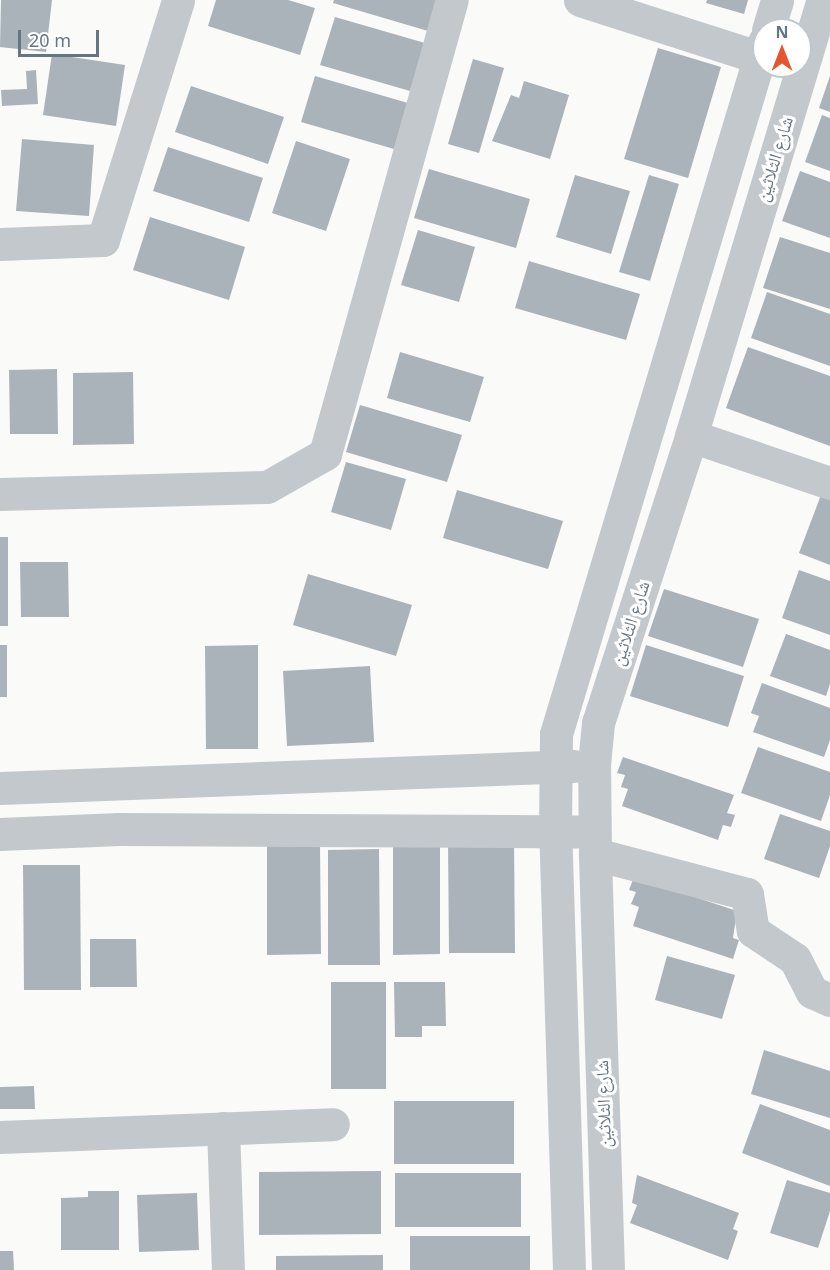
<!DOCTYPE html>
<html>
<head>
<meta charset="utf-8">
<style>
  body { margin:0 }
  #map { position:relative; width:830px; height:1270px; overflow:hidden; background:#fafaf8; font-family:"Noto Sans","Noto Naskh Arabic",sans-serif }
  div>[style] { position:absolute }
  .building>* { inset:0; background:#aab3b9 }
  .minor>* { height:33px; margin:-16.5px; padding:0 16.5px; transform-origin:16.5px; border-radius:16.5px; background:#c3c8cc }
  span { translate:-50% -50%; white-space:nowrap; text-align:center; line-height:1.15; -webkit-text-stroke:6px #fff; paint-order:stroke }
  .street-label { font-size:18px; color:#657683 }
  .north { position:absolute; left:752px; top:18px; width:60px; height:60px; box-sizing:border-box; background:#fff; border:2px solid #c1c8cd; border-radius:50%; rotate:0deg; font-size:16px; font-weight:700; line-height:24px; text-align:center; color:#657683 }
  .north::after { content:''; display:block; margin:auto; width:21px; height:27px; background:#e4572e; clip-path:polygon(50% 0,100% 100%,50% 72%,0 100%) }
  .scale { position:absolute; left:18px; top:30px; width:81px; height:27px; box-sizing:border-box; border:3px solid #657683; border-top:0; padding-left:8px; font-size:18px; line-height:21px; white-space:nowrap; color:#657683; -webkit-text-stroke:4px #fff; paint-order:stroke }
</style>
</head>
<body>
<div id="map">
  <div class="building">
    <div style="clip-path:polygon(1px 0,52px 0,46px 52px,0 47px)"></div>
    <div style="clip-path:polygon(216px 0,288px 0,315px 8px,300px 55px,208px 26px)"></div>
    <div style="clip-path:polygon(334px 0,437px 0,428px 31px,333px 3px)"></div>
    <div style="clip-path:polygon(707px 0,748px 0,744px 14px,706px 3px)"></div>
    <div style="clip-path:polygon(335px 17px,425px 43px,410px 91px,320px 65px)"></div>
    <div style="clip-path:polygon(658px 48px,721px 67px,688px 178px,624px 159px)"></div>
    <div style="clip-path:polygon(52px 54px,125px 65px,116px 126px,43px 115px)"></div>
    <div style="clip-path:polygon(473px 59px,504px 68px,479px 153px,448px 144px)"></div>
    <div style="clip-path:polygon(36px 70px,38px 104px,2px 106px,1px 90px,27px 89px,26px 71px)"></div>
    <div style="clip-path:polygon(315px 76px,408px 103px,394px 149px,301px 122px)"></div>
    <div style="clip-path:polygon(830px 76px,830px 112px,819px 108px)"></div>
    <div style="clip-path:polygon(524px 81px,569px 95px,550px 159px,492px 141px,511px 95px,519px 98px)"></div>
    <div style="clip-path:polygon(191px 86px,284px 117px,268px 164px,175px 132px)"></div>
    <div style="clip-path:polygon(822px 115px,830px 118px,830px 171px,805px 162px)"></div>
    <div style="clip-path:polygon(22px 139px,94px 145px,89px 216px,16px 211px)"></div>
    <div style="clip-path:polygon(296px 141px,350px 159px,326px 231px,272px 213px)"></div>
    <div style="clip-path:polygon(168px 147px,263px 178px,249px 222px,153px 191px)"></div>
    <div style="clip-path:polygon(429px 169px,530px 199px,516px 248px,414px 218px)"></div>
    <div style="clip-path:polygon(800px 171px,830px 182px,830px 238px,782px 221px)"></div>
    <div style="clip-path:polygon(575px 175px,630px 191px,611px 254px,556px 237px)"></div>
    <div style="clip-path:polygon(649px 175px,679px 184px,650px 281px,619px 272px)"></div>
    <div style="clip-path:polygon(150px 217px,245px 247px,229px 300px,133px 270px)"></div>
    <div style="clip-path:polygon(418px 230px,475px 247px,459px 302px,401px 285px)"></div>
    <div style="clip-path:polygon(780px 237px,830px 253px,830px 309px,763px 288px)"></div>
    <div style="clip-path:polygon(529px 261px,640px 294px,626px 340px,515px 308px)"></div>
    <div style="clip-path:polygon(767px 292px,830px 314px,830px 366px,751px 338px)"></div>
    <div style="clip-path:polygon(748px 347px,830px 376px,830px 446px,726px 408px)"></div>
    <div style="clip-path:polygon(400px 352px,484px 377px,470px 422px,387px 398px)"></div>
    <div style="clip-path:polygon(57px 369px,58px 434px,10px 434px,9px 370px)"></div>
    <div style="clip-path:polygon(133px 372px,134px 444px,73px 445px,73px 373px)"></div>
    <div style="clip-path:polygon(360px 405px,462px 435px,447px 482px,346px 452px)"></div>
    <div style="clip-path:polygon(346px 462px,406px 479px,391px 530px,331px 512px)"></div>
    <div style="clip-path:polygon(457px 490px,563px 521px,548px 569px,443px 538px)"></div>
    <div style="clip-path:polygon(821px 495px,830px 498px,830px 565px,799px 553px)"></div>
    <div style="clip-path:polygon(0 537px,8px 537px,8px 626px,0 626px)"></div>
    <div style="clip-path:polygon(20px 562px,68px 562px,69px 617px,21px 617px)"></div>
    <div style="clip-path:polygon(799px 570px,830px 581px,830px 635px,782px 618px)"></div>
    <div style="clip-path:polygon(308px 574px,412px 605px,396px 656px,293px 625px)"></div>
    <div style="clip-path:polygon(664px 589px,759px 619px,743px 667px,648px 636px)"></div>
    <div style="clip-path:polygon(786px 634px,830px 650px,830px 684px,826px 696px,770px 676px)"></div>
    <div style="clip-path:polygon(0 645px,7px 645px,7px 697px,0 697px)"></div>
    <div style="clip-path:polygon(258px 645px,258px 749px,206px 749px,205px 646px)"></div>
    <div style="clip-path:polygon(646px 645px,744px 676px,728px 727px,630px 696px)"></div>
    <div style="clip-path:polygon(370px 666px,374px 742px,287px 746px,283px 671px)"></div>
    <div style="clip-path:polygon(762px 683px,830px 708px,830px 740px,824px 757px,753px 732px,759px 716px,751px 713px)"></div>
    <div style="clip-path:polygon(758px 747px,830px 772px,830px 795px,821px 821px,741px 793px)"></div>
    <div style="clip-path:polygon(623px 757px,734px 795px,727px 813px,735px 815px,731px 827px,723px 825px,718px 840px,622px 806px,628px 789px,621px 787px,625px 775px,617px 773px)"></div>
    <div style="clip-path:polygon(780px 814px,830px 831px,830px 846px,819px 878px,764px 859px)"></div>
    <div style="clip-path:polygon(448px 840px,514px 840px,515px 953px,449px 953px)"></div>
    <div style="clip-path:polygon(393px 845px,440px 845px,440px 954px,393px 955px)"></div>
    <div style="clip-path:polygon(267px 846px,320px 846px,321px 954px,267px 955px)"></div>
    <div style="clip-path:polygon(379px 849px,380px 965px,328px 965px,328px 850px)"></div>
    <div style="clip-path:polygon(23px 865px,80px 865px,81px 990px,24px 990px)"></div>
    <div style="clip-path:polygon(634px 877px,737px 911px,733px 938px,739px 940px,733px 959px,633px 926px,639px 907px,631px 904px,636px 892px,629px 890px)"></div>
    <div style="clip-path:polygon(90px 939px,136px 939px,137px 987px,90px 987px)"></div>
    <div style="clip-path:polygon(667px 956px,735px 975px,722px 1019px,655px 1000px)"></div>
    <div style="clip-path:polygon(331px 982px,386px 982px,386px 1089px,331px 1089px)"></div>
    <div style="clip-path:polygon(394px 982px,445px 982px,446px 1026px,422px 1026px,422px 1037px,395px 1037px)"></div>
    <div style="clip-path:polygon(764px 1050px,830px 1071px,830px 1118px,751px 1094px)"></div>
    <div style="clip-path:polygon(34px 1086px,35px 1109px,0 1109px,0 1087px)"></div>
    <div style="clip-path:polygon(394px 1101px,514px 1101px,514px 1164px,394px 1164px)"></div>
    <div style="clip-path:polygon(760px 1104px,830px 1130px,830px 1186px,742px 1153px)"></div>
    <div style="clip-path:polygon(381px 1171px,381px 1234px,259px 1235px,259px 1172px)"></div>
    <div style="clip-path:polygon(395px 1173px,521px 1173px,521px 1227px,395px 1227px)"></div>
    <div style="clip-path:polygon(637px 1175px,739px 1213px,733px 1229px,738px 1231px,728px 1260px,630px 1223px,637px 1205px,632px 1203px)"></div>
    <div style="clip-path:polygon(787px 1180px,830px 1193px,830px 1211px,818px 1248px,770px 1233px)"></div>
    <div style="clip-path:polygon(88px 1191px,119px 1191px,119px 1250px,61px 1250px,61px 1198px,88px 1197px)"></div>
    <div style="clip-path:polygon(197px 1193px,199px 1250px,139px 1252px,137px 1195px)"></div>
    <div style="clip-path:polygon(410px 1236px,530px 1236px,530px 1270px,410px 1270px)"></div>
    <div style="clip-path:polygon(0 1251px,13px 1251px,14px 1270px,0 1270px)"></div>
    <div style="clip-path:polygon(383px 1255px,383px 1270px,276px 1270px,276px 1256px)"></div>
  </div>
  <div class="minor">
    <div style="left:580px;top:0;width:193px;rotate:17.8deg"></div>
    <div style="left:768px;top:30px;width:31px;rotate:-73deg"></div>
    <div style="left:0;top:244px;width:103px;rotate:-2.2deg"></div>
    <div style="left:103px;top:240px;width:251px;rotate:-72.6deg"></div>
    <div style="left:691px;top:436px;width:147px;rotate:18.7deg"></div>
    <div style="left:0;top:494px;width:267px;rotate:-1.5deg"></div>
    <div style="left:267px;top:487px;width:67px;rotate:-29.6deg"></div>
    <div style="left:325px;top:454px;width:471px;rotate:-74.4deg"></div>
    <div style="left:0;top:788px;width:574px;rotate:-2.19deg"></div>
    <div style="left:0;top:834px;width:119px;rotate:-2.4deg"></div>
    <div style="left:119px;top:829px;width:458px;rotate:0.3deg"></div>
    <div style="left:595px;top:854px;width:157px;rotate:14.7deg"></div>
    <div style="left:747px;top:894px;width:37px;rotate:81deg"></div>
    <div style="left:753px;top:931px;width:50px;rotate:33.7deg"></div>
    <div style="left:795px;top:959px;width:37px;rotate:63deg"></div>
    <div style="left:812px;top:992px;width:20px;rotate:24deg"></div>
    <div style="left:223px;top:1128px;width:142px;rotate:88deg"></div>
    <div style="left:0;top:1137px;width:333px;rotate:-2.2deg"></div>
    <div style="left:569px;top:1270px;width:440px;rotate:-91.8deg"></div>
    <div style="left:555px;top:830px;width:96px;rotate:-89.4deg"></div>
    <div style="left:556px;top:734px;width:723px;rotate:-73.27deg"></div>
    <div style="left:608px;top:1270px;width:416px;rotate:-91.8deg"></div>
    <div style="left:595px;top:854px;width:89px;rotate:-90.6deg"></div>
    <div style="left:594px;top:765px;width:42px;rotate:-84.6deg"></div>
    <div style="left:598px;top:723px;width:302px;rotate:-72deg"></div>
    <div style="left:691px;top:436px;width:456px;rotate:-73.2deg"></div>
  </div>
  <div class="street-label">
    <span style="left:774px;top:159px;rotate:-73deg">شارع الثلاثين</span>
    <span style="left:630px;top:623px;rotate:-72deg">شارع الثلاثين</span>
    <span style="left:603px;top:1104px;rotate:-92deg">شارع الثلاثين</span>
  </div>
  <div class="north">N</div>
  <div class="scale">20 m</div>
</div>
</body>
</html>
